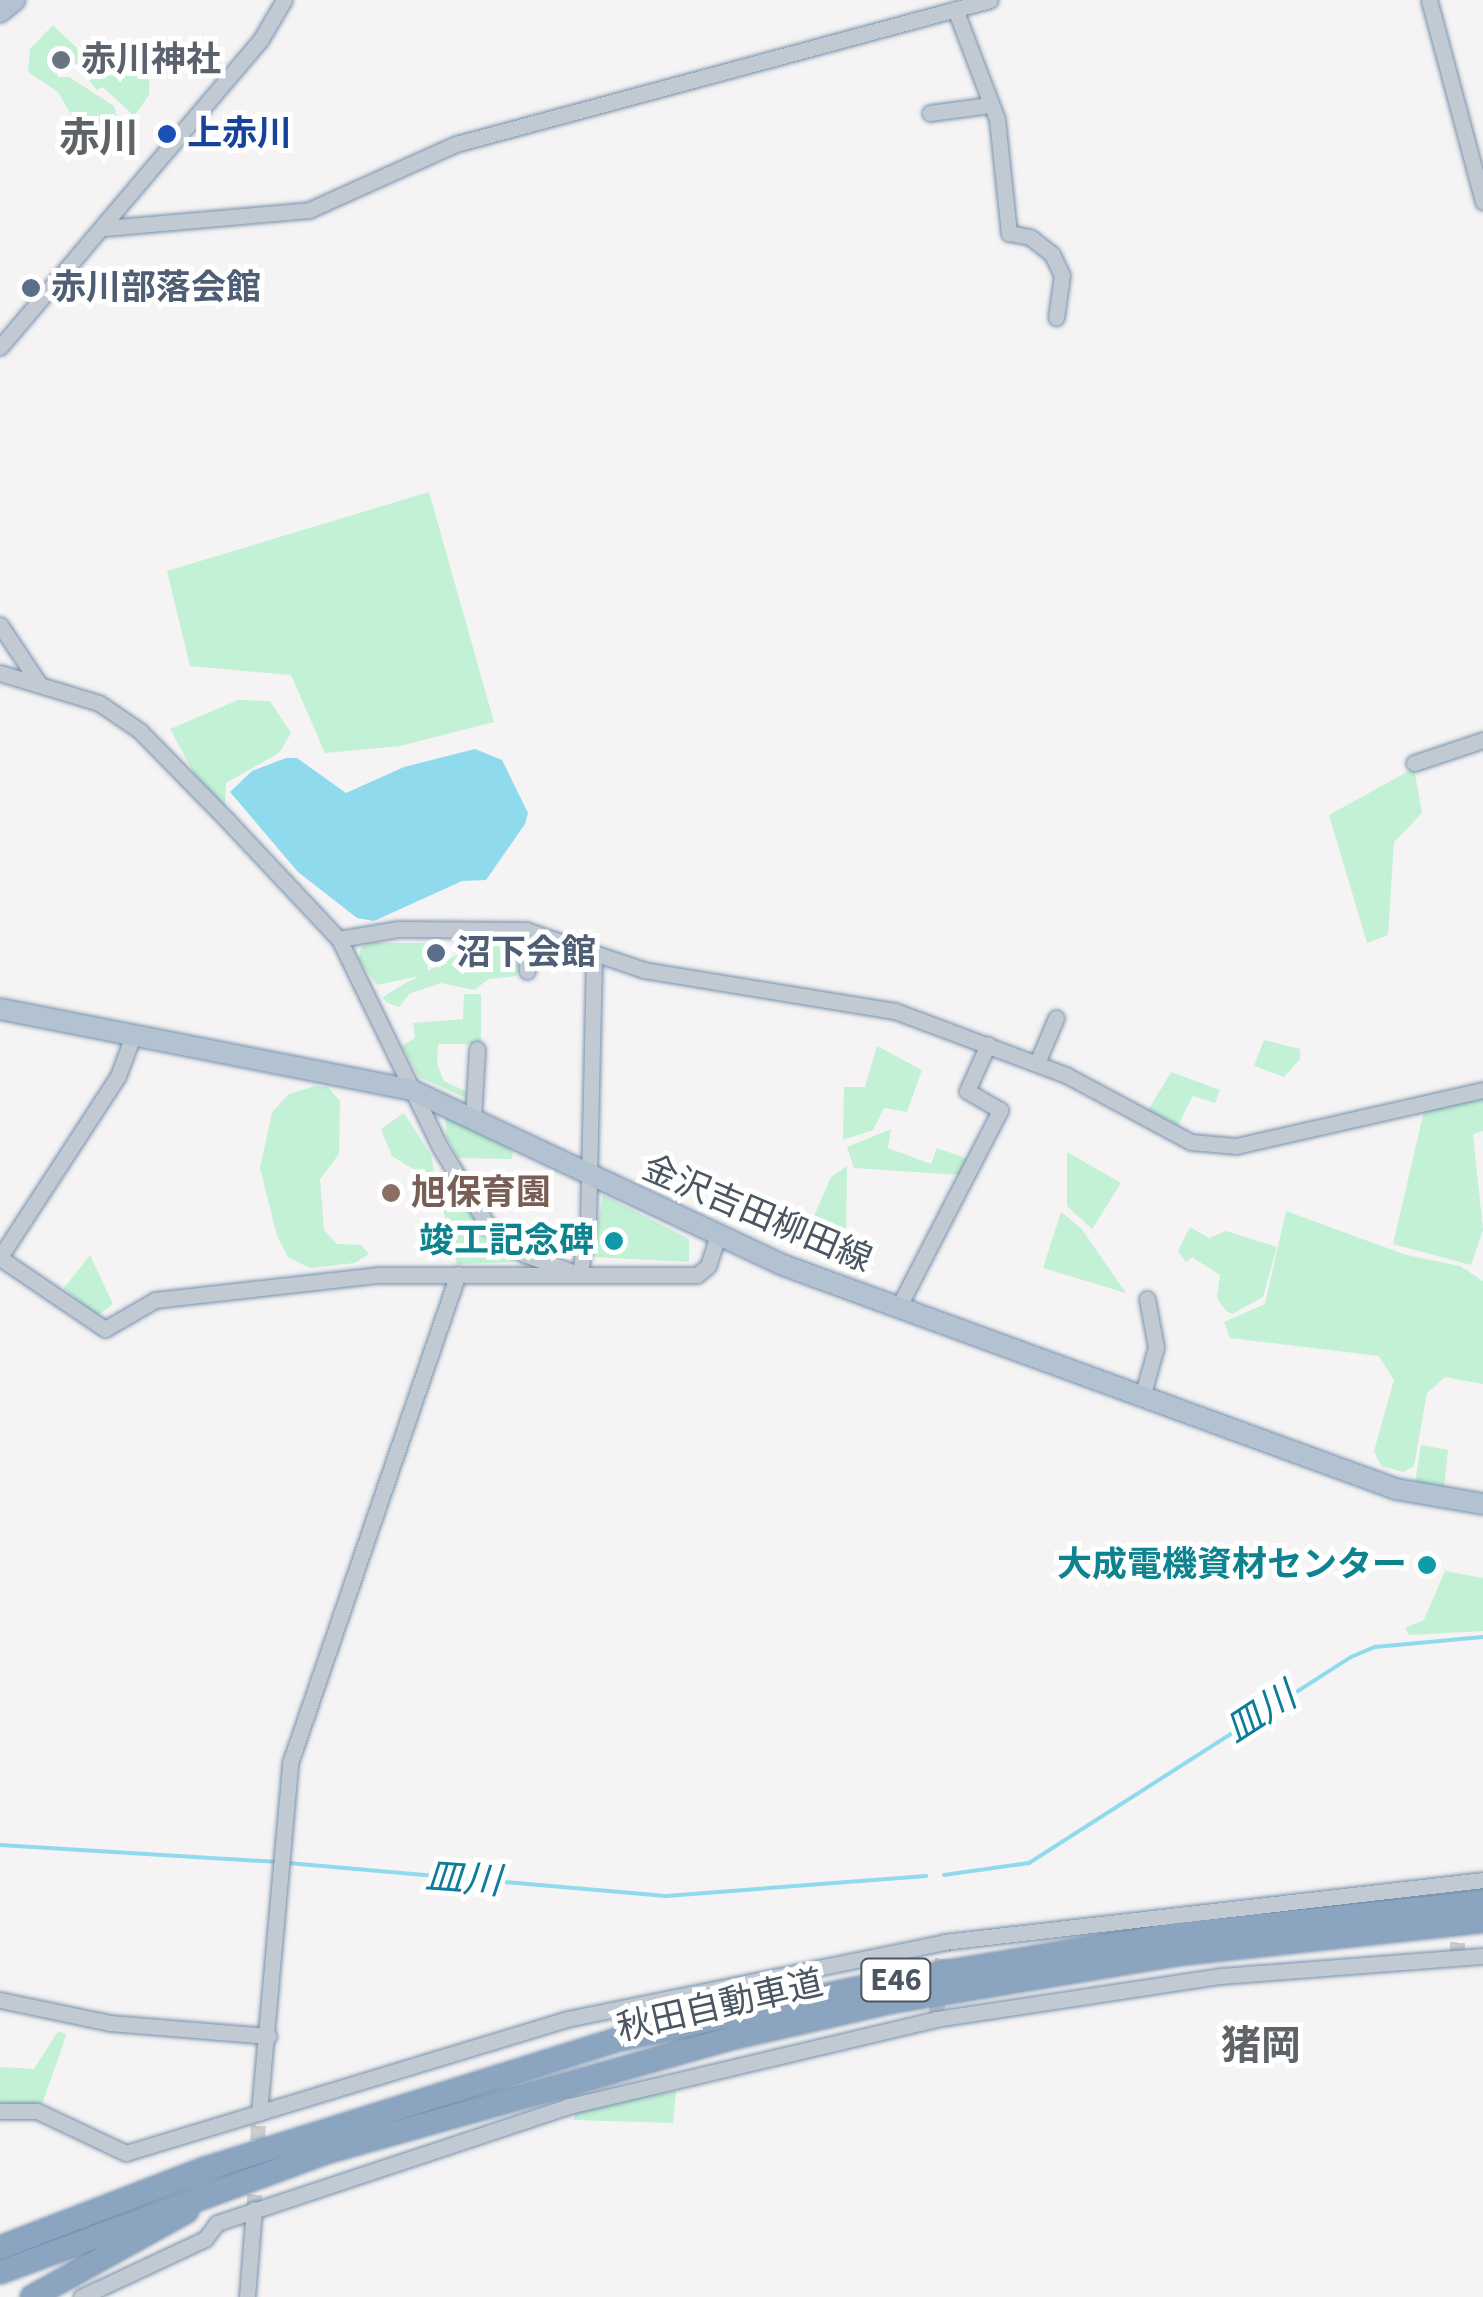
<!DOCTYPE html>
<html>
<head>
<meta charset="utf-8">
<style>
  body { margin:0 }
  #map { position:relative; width:1483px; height:2297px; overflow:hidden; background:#f5f3f3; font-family:"Source Sans 3","Noto Sans JP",sans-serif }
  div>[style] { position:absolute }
  .green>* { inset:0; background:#c3f1d5 }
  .water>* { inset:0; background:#90daee }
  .stream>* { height:4px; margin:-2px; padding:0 2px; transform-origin:2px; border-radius:2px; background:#90daee }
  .minor-tunnel>* { height:15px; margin-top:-7.5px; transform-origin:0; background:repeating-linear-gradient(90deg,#caccce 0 15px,transparent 0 23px) }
  .roads { filter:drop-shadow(0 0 2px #7690ad) drop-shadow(0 0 2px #7690ad) }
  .minor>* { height:15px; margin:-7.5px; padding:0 7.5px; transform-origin:7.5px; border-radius:7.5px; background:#c1cad2 }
  .major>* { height:20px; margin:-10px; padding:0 10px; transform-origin:10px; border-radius:10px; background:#b3c2d1 }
  .highway>* { height:22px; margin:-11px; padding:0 11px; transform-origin:11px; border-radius:11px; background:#8ba5c1 }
  .dots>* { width:28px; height:28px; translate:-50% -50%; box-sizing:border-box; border:5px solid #fff; border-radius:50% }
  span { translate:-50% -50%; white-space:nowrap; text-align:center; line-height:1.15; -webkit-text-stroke:10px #fff; paint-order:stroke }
  .shield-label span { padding:2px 8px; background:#fff; border:2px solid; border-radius:8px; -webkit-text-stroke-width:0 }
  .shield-label { font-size:32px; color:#4a5661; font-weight:700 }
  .worship-label { font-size:35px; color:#5b616d; font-weight:700 }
  .left { translate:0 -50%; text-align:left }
  .transit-label { font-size:35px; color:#164399; font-weight:700 }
  .service-label { font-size:35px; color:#4e5e75; font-weight:700 }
  .education-label { font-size:35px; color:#785e54; font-weight:700 }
  .street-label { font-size:35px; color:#4a5661 }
  .culture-label { font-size:35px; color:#0d838f; font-weight:700 }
  .right { translate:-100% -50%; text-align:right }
  .water-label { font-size:38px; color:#0c7c9b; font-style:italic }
  .quarter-label { font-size:40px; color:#5f6368; font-weight:700 }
</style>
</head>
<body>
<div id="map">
  <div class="green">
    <div style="clip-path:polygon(53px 25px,81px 52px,150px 63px,149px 95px,134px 116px,103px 87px,97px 90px,63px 50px,50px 49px,58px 77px,69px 77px,114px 106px,120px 129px,85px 138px,58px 92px,28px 72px,30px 49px)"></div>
    <div style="clip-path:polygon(429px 492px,494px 722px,400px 746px,325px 753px,291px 675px,190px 666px,167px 571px)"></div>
    <div style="clip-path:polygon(238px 700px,270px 701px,291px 733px,279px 753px,226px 783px,225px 807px,195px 775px,170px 729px)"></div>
    <div style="clip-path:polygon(1414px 768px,1422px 813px,1394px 842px,1388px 935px,1367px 943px,1329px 815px)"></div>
    <div style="clip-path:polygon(369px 943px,427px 943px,428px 974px,377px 985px,359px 960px,361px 947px)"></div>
    <div style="clip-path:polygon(503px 943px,520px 949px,517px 976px,489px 979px,474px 990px,441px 983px,409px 994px,399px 1007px,386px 1002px,383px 997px,397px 988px,464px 951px)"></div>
    <div style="clip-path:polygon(464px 994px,481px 994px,481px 1044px,438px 1044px,437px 1064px,444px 1081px,469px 1093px,466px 1098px,419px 1077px,402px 1046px,415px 1038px,413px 1023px,463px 1019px)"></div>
    <div style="clip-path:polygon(1264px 1040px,1300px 1049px,1300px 1059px,1284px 1077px,1254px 1066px)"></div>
    <div style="clip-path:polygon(877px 1046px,922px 1070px,907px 1112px,884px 1108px,873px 1130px,843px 1140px,844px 1087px,865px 1087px)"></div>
    <div style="clip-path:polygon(1171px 1072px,1220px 1090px,1215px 1103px,1193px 1096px,1178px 1125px,1147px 1112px)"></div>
    <div style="clip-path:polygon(315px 1086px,328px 1087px,340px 1101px,339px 1154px,320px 1179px,324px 1230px,337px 1244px,361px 1245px,369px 1254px,355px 1263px,310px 1268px,288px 1257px,277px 1236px,260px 1168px,272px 1112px,289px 1094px)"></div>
    <div style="clip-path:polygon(1483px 1099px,1483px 1131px,1473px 1134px,1483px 1230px,1471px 1265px,1393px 1244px,1424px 1111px)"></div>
    <div style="clip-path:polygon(404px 1113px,431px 1155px,434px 1171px,421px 1174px,392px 1156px,381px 1129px)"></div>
    <div style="clip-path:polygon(445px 1116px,513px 1148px,512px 1159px,459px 1158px,447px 1138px)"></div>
    <div style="clip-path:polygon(891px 1129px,888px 1148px,931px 1164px,937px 1148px,968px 1159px,959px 1175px,854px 1168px,847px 1147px)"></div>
    <div style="clip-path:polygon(1067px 1152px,1121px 1183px,1092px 1229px,1067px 1206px)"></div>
    <div style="clip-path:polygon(847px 1166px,846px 1244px,846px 1251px,828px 1248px,829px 1230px,810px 1225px,831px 1177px)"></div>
    <div style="clip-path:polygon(603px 1195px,689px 1239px,689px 1262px,593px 1257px)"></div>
    <div style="clip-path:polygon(466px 1206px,518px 1259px,517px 1262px,457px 1264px,443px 1209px)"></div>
    <div style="clip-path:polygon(1286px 1211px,1406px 1255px,1460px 1266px,1483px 1281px,1483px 1384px,1445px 1377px,1427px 1393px,1414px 1466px,1403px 1472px,1381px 1466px,1374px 1451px,1394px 1380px,1379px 1356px,1230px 1338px,1224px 1322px,1265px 1304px)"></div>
    <div style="clip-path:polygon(1061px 1212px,1081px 1228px,1126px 1293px,1043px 1268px)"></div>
    <div style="clip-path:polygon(1190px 1227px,1209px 1238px,1226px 1231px,1277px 1247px,1263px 1297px,1232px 1314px,1226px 1311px,1217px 1298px,1220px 1275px,1192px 1257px,1186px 1262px,1178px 1251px)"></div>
    <div style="clip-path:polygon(90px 1255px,113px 1304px,97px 1316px,64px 1288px)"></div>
    <div style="clip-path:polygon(1421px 1445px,1448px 1450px,1444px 1488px,1415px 1483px)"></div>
    <div style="clip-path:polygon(1445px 1571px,1483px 1578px,1483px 1631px,1409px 1635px,1405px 1628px,1424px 1620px)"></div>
    <div style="clip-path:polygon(58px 2031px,66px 2034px,64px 2042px,42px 2104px,0 2104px,0 2067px,34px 2069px)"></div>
    <div style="clip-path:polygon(676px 2091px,673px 2123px,574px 2120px,575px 2110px)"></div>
  </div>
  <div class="water">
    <div style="clip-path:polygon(475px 749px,502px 760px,528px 813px,525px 824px,486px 880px,462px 881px,374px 921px,357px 918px,298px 872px,230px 792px,252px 771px,286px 758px,297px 758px,346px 793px,404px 767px)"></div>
  </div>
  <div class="stream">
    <div style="left:0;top:1845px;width:280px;rotate:3.5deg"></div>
    <div style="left:288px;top:1863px;width:379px;rotate:5deg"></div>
    <div style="left:666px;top:1896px;width:261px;rotate:-4.4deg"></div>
    <div style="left:944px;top:1875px;width:86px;rotate:-8deg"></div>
    <div style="left:1029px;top:1863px;width:382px;rotate:-32.6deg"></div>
    <div style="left:1351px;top:1657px;width:26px;rotate:-23deg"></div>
    <div style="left:1375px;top:1647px;width:108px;rotate:-5.3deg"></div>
  </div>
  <div class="minor-tunnel">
    <div style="left:1457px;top:1957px;width:75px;rotate:-87.7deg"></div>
    <div style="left:936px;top:2019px;width:77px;rotate:-84.1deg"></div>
    <div style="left:254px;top:2209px;width:96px;rotate:-87deg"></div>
  </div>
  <div class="roads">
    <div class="minor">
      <div style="left:1429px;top:0;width:209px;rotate:75deg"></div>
      <div style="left:955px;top:9px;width:118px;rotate:69.1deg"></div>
      <div style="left:997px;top:119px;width:115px;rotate:84deg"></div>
      <div style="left:1009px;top:233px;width:21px;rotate:11deg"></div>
      <div style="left:1030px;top:237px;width:28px;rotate:38deg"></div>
      <div style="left:1052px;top:254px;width:23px;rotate:65deg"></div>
      <div style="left:1062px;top:275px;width:43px;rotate:97.9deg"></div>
      <div style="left:930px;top:113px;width:60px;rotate:-7.7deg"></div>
      <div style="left:105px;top:228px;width:205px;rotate:-5deg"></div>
      <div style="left:309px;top:210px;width:161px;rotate:-24.2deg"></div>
      <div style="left:456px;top:144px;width:553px;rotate:-15.09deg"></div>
      <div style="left:0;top:347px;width:404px;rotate:-49.7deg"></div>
      <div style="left:261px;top:39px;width:45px;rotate:-59.5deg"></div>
      <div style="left:0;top:625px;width:69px;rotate:56.3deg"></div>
      <div style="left:0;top:673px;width:103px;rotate:16.9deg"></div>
      <div style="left:99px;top:703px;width:50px;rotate:34.3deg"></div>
      <div style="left:140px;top:731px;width:126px;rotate:45.6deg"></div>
      <div style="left:228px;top:821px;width:162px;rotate:46.8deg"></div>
      <div style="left:339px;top:939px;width:231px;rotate:64.1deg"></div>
      <div style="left:440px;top:1147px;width:92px;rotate:58.7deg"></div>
      <div style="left:488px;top:1226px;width:46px;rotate:37.9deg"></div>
      <div style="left:524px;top:1254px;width:49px;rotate:20.3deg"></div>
      <div style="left:1414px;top:763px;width:73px;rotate:-18.4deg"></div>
      <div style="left:526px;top:930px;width:41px;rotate:88.6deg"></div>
      <div style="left:339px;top:939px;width:60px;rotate:-9.6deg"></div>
      <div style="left:398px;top:929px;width:128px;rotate:0.4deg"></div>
      <div style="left:526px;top:930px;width:125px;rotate:18.7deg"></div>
      <div style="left:644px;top:970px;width:254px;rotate:9.3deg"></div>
      <div style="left:895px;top:1011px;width:183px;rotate:20.5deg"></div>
      <div style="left:1066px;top:1075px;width:142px;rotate:28.2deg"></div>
      <div style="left:1191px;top:1142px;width:45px;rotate:5.1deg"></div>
      <div style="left:1236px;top:1146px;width:253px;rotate:-12.8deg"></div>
      <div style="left:1037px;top:1063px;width:49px;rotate:-67.1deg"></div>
      <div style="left:473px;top:1119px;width:70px;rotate:-86.7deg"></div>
      <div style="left:0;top:1257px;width:216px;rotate:-56.9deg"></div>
      <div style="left:118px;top:1076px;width:46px;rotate:-69.6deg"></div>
      <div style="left:0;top:1258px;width:127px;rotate:34.1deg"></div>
      <div style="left:105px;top:1329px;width:58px;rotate:-30.1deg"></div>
      <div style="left:155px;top:1300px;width:223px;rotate:-6.4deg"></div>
      <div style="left:377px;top:1275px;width:320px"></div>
      <div style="left:697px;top:1275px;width:14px;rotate:-39deg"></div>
      <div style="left:708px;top:1266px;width:29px;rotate:-72deg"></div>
      <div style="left:580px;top:1272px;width:50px;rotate:-80.7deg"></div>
      <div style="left:588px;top:1223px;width:268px;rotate:-88.7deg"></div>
      <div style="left:898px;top:1308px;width:223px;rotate:-62.7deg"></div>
      <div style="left:1000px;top:1110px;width:38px;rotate:-150deg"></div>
      <div style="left:967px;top:1091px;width:51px;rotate:-65.9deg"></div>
      <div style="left:1143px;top:1394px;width:49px;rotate:-74.5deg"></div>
      <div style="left:1156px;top:1347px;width:49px;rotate:-100.6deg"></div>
      <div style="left:0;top:2000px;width:112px;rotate:11.8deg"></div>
      <div style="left:110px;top:2023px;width:159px;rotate:4.7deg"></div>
      <div style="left:0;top:2111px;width:37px"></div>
      <div style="left:37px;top:2111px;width:98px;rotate:25.3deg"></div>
      <div style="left:126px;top:2153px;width:461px;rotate:-16.9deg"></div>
      <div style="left:567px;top:2019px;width:385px;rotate:-11.5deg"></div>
      <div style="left:944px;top:1942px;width:543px;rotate:-6.56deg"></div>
      <div style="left:259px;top:2113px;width:351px;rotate:-84.9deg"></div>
      <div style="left:290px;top:1763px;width:517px;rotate:-71.04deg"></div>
      <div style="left:81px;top:2297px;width:137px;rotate:-25.1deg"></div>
      <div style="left:205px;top:2239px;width:20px;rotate:-53deg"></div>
      <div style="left:217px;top:2223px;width:371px;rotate:-18.4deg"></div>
      <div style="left:569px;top:2106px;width:377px;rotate:-13.3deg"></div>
      <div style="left:936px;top:2019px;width:289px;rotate:-8.6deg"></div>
      <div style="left:1222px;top:1976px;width:262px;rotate:-4.4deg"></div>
      <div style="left:247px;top:2297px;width:88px;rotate:-85.5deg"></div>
    </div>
    <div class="major">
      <div style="left:0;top:12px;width:19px;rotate:-39deg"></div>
      <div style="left:0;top:1009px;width:419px;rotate:11.1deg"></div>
      <div style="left:411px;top:1090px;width:408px;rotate:25.2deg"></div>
      <div style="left:780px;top:1264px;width:656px;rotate:20.07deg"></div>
      <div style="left:1396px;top:1489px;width:88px;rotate:9.8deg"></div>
    </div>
    <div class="highway">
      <div style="left:0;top:2248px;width:220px;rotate:-21.1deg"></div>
      <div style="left:205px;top:2169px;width:431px;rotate:-17.4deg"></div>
      <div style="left:616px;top:2040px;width:283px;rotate:-12deg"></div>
      <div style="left:893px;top:1981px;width:289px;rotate:-9.4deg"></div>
      <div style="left:1178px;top:1934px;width:307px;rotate:-6deg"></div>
      <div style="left:0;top:2272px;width:347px;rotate:-20.2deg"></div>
      <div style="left:326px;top:2152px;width:425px;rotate:-15.7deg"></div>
      <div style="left:735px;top:2037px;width:163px;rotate:-12.8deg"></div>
      <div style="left:894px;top:2001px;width:288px;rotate:-9.4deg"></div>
      <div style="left:1178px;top:1954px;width:307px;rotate:-6.2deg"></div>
      <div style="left:32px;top:2297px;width:177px;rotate:-29deg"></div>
    </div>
  </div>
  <div class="dots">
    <div style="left:61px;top:60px;background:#6b7280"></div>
    <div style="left:167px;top:134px;background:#1a4fb4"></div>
    <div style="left:31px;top:288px;background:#5c6f8a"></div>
    <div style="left:436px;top:953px;background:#5c6f8a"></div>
    <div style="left:391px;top:1193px;background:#8d6e63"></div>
    <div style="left:614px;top:1241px;background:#0f9aa8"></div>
    <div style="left:1427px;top:1565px;background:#0f9aa8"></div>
  </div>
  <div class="shield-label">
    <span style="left:896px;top:1980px">E46</span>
  </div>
  <div class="worship-label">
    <span class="left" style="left:81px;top:60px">赤川神社</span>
  </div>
  <div class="transit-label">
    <span class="left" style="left:187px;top:134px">上赤川</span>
  </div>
  <div class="service-label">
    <span class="left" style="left:51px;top:288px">赤川部落会館</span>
    <span class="left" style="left:456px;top:953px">沼下会館</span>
  </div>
  <div class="education-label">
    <span class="left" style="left:411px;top:1193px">旭保育園</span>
  </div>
  <div class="street-label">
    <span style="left:757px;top:1214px;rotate:23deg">金沢吉田柳田線</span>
    <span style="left:720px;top:2006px;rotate:-13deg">秋田自動車道</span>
  </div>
  <div class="culture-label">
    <span class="right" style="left:594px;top:1241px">竣工記念碑</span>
    <span class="right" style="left:1407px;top:1565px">大成電機資材センター</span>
  </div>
  <div class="water-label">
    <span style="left:1261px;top:1714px;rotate:-33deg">皿川</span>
    <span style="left:463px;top:1880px;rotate:4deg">皿川</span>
  </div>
  <div class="quarter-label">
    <span style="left:99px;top:139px">赤川</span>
    <span style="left:1261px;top:2047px">猪岡</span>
  </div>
</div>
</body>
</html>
